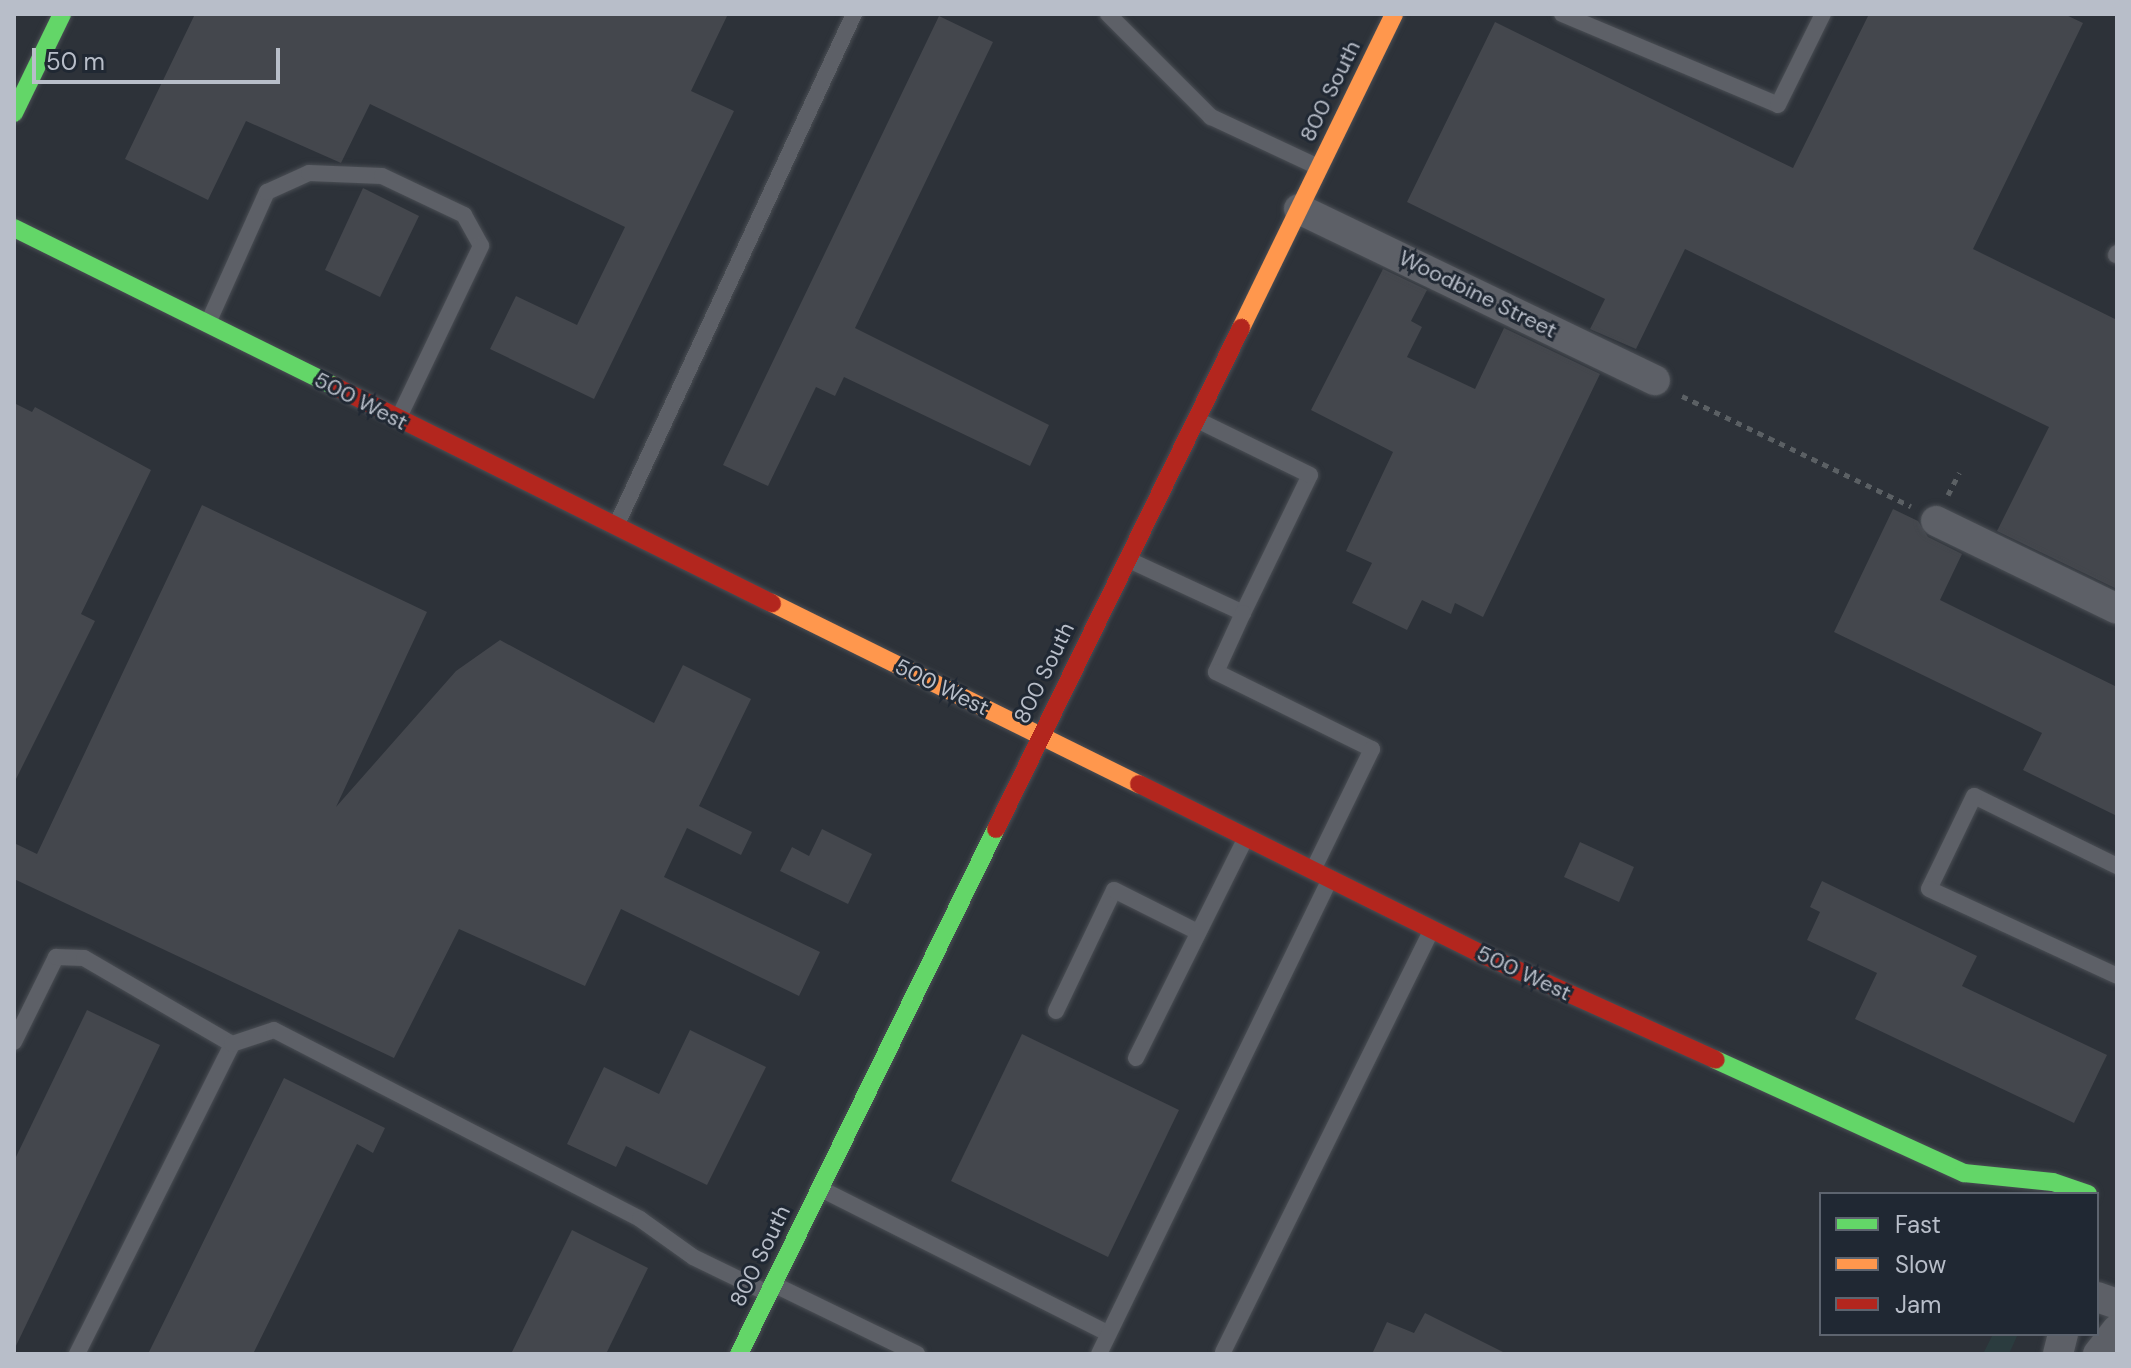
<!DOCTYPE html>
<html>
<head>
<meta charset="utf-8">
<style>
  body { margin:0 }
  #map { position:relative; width:2131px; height:1368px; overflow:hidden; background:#2d3239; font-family:"DM Sans",sans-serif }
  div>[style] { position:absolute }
  .green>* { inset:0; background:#2b3c3f }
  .building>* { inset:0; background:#44474d }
  .path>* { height:5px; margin-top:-2.5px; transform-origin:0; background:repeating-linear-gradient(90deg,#5b6064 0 6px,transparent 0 12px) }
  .roads { filter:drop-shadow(0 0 2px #4a4e54) drop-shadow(0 0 2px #4a4e54) }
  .lane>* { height:16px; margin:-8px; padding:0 8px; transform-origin:8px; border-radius:8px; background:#5d6067 }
  .street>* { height:30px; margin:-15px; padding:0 15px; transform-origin:15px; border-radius:15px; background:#5d6067 }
  .fast>* { height:18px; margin:-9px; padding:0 9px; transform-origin:9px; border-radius:9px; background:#63d668 }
  .slow>* { height:18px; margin:-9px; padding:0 9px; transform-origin:9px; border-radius:9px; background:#ff974d }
  .jam>* { height:18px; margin:-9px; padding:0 9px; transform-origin:9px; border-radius:9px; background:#b3261e }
  span { translate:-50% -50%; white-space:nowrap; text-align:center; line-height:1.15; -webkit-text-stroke:6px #202833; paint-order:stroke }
  .street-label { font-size:22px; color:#b8bec9 }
  .frame { position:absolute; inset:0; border:16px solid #b8bec9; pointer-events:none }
  .legend { position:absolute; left:1819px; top:1192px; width:280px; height:144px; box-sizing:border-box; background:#202833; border:2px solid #5d646f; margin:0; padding:10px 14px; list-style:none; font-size:24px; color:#b8bec9 }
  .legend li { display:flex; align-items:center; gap:16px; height:40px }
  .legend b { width:40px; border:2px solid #5d646f }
  .scale { position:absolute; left:32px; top:48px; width:248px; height:36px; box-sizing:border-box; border:4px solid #b8bec9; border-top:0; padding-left:10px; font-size:24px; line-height:28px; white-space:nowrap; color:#b8bec9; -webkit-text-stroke:6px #202833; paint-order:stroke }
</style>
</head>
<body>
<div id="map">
  <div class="green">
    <div style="clip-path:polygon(1993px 1334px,2018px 1334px,2009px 1354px,1983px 1354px)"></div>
  </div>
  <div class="building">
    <div style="clip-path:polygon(195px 14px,728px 14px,691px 91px,734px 111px,594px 399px,490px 349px,516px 296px,577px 325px,625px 227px,370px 104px,341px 163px,246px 121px,208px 200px,125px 159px)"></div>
    <div style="clip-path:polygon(1869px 14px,2064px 14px,2083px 23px,1973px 249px,2117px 320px,2117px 589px,1997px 531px,2049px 427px,1685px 249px,1636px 349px,1590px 329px,1605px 299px,1407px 202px,1495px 22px,1793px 168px)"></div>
    <div style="clip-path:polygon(939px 16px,993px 42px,855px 328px,1049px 425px,1030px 466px,844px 377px,835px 396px,816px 387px,768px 486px,723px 465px)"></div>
    <div style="clip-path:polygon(363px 188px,419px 216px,380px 297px,325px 270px)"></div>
    <div style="clip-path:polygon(1383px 269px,1427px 290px,1411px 321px,1422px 327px,1407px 357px,1475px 389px,1504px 328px,1600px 374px,1483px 617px,1455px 603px,1451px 614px,1422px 600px,1407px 630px,1352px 603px,1372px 563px,1346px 551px,1393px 452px,1311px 410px)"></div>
    <div style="clip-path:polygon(14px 403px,32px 412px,35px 407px,151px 470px,81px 614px,95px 621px,14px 783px)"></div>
    <div style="clip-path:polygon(202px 505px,427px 612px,336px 807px,456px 671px,500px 640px,654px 723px,683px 665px,751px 699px,699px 806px,752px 832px,741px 855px,687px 828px,664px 877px,820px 952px,799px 996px,621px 909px,585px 986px,459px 929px,394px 1058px,14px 879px,14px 843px,37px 854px)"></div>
    <div style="clip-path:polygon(1893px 509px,1918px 521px,1928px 537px,1962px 554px,1940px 600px,2117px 687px,2117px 816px,2023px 770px,2042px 733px,1834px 632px)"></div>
    <div style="clip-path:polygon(822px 829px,872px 854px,848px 904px,780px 871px,792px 847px,809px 856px)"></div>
    <div style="clip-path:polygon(1580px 842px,1634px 867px,1619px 902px,1564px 877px)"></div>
    <div style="clip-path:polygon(1822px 881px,1977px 956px,1962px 986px,2107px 1055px,2074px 1123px,1855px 1019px,1877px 973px,1807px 940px,1820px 912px,1810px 907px)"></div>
    <div style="clip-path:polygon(87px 1010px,160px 1045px,14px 1350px,14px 1161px)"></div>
    <div style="clip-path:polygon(690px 1030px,766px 1067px,707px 1185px,626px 1146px,616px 1167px,567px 1144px,604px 1067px,659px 1094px)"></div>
    <div style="clip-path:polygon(1022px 1034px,1179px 1110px,1108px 1257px,951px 1181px)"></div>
    <div style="clip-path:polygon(284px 1078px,385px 1128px,373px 1153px,357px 1144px,253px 1354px,148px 1354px)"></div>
    <div style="clip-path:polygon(572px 1230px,648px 1268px,606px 1354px,511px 1354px)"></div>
    <div style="clip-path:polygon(1425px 1313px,1507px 1354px,1372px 1354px,1387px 1322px,1414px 1333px)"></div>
  </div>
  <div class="path">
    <div style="left:1682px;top:396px;width:254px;rotate:25.7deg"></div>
    <div style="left:1948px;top:495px;width:25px;rotate:-63deg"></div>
  </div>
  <div class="roads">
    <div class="lane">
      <div style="left:1108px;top:14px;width:146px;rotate:45deg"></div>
      <div style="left:1211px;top:117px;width:118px;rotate:25deg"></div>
      <div style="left:1562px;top:14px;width:234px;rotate:22.8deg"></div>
      <div style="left:1778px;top:105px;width:102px;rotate:-63.7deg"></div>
      <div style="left:2116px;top:255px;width:2px;rotate:-63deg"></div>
      <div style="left:208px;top:323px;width:144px;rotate:-65.8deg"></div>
      <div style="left:267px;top:192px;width:46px;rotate:-24.3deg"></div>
      <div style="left:309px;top:173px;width:73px;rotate:2.4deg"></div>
      <div style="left:382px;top:176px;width:91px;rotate:25.4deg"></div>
      <div style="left:464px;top:215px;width:35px;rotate:61deg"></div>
      <div style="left:481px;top:246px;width:187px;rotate:115.6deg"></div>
      <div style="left:616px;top:526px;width:565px;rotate:-65.07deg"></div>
      <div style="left:1129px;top:560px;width:126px;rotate:24.9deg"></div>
      <div style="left:1243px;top:613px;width:153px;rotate:-64.1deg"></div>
      <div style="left:1310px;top:475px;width:126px;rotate:-154deg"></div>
      <div style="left:1243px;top:613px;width:65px;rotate:114.6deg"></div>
      <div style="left:1216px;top:672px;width:174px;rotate:26.3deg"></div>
      <div style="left:1372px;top:749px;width:132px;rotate:116deg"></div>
      <div style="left:2117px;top:866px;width:159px;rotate:-153.9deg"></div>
      <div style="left:1974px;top:796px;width:103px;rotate:115.8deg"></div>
      <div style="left:1929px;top:889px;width:207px;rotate:24.8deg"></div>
      <div style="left:1056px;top:1011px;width:134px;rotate:-64.4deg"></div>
      <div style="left:1114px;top:890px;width:94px;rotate:26.6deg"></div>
      <div style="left:14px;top:1042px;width:95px;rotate:-63.7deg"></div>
      <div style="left:56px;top:957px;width:28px;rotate:2deg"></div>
      <div style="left:84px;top:958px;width:171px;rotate:30.2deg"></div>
      <div style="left:1136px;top:1058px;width:245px;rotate:-63.5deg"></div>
      <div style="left:821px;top:1189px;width:322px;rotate:26.7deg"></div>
      <div style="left:775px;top:1285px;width:158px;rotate:25.9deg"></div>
      <div style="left:1223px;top:1352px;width:471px;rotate:-63.7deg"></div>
      <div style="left:77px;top:1354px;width:347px;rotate:-63.4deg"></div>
      <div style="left:232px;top:1044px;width:44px;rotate:-18.4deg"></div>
      <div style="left:274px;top:1030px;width:412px;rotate:27.3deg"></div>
      <div style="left:640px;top:1219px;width:65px;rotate:35.6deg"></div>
      <div style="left:693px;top:1257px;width:82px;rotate:25.9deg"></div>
      <div style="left:1099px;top:1354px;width:528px;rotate:-64.07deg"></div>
    </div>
    <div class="street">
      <div style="left:1299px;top:209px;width:395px;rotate:25.7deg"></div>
      <div style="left:1936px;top:521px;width:201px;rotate:25.9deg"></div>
      <div style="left:2097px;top:1297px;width:21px;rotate:19deg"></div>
      <div style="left:2058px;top:1354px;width:21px;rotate:-76deg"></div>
      <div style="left:2098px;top:1354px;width:31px;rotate:-52deg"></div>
    </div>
    <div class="fast">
      <div style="left:14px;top:113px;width:110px;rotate:-64.1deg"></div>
      <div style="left:14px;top:228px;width:357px;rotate:26.3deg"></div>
      <div style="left:1716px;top:1060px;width:273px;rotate:24.5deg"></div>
      <div style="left:1964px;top:1173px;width:89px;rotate:5.8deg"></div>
      <div style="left:2053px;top:1182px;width:37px;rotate:19deg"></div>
      <div style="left:739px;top:1354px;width:585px;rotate:-63.92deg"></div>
    </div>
    <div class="slow">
      <div style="left:1241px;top:328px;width:349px;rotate:-64deg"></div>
      <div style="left:772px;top:603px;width:409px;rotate:26.3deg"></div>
    </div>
    <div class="jam">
      <div style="left:334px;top:386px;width:489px;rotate:26.4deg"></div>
      <div style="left:1139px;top:784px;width:387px;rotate:26.4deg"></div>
      <div style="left:1486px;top:956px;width:252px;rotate:24.3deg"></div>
      <div style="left:996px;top:829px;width:558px;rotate:-63.94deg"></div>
    </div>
  </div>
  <div class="street-label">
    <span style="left:1330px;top:91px;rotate:-64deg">800 South</span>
    <span style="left:1478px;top:294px;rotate:26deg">Woodbine Street</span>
    <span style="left:361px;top:401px;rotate:27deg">500 West</span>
    <span style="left:1044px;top:673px;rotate:-64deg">800 South</span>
    <span style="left:942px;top:687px;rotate:26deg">500 West</span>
    <span style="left:1524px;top:973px;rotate:25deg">500 West</span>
    <span style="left:760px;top:1256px;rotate:-64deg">800 South</span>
  </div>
  <div class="frame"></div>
  <ul class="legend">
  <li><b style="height:10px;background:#63d668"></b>Fast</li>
  <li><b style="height:10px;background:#ff974d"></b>Slow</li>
  <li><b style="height:10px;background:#b3261e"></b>Jam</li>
  </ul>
  <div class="scale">50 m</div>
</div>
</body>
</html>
